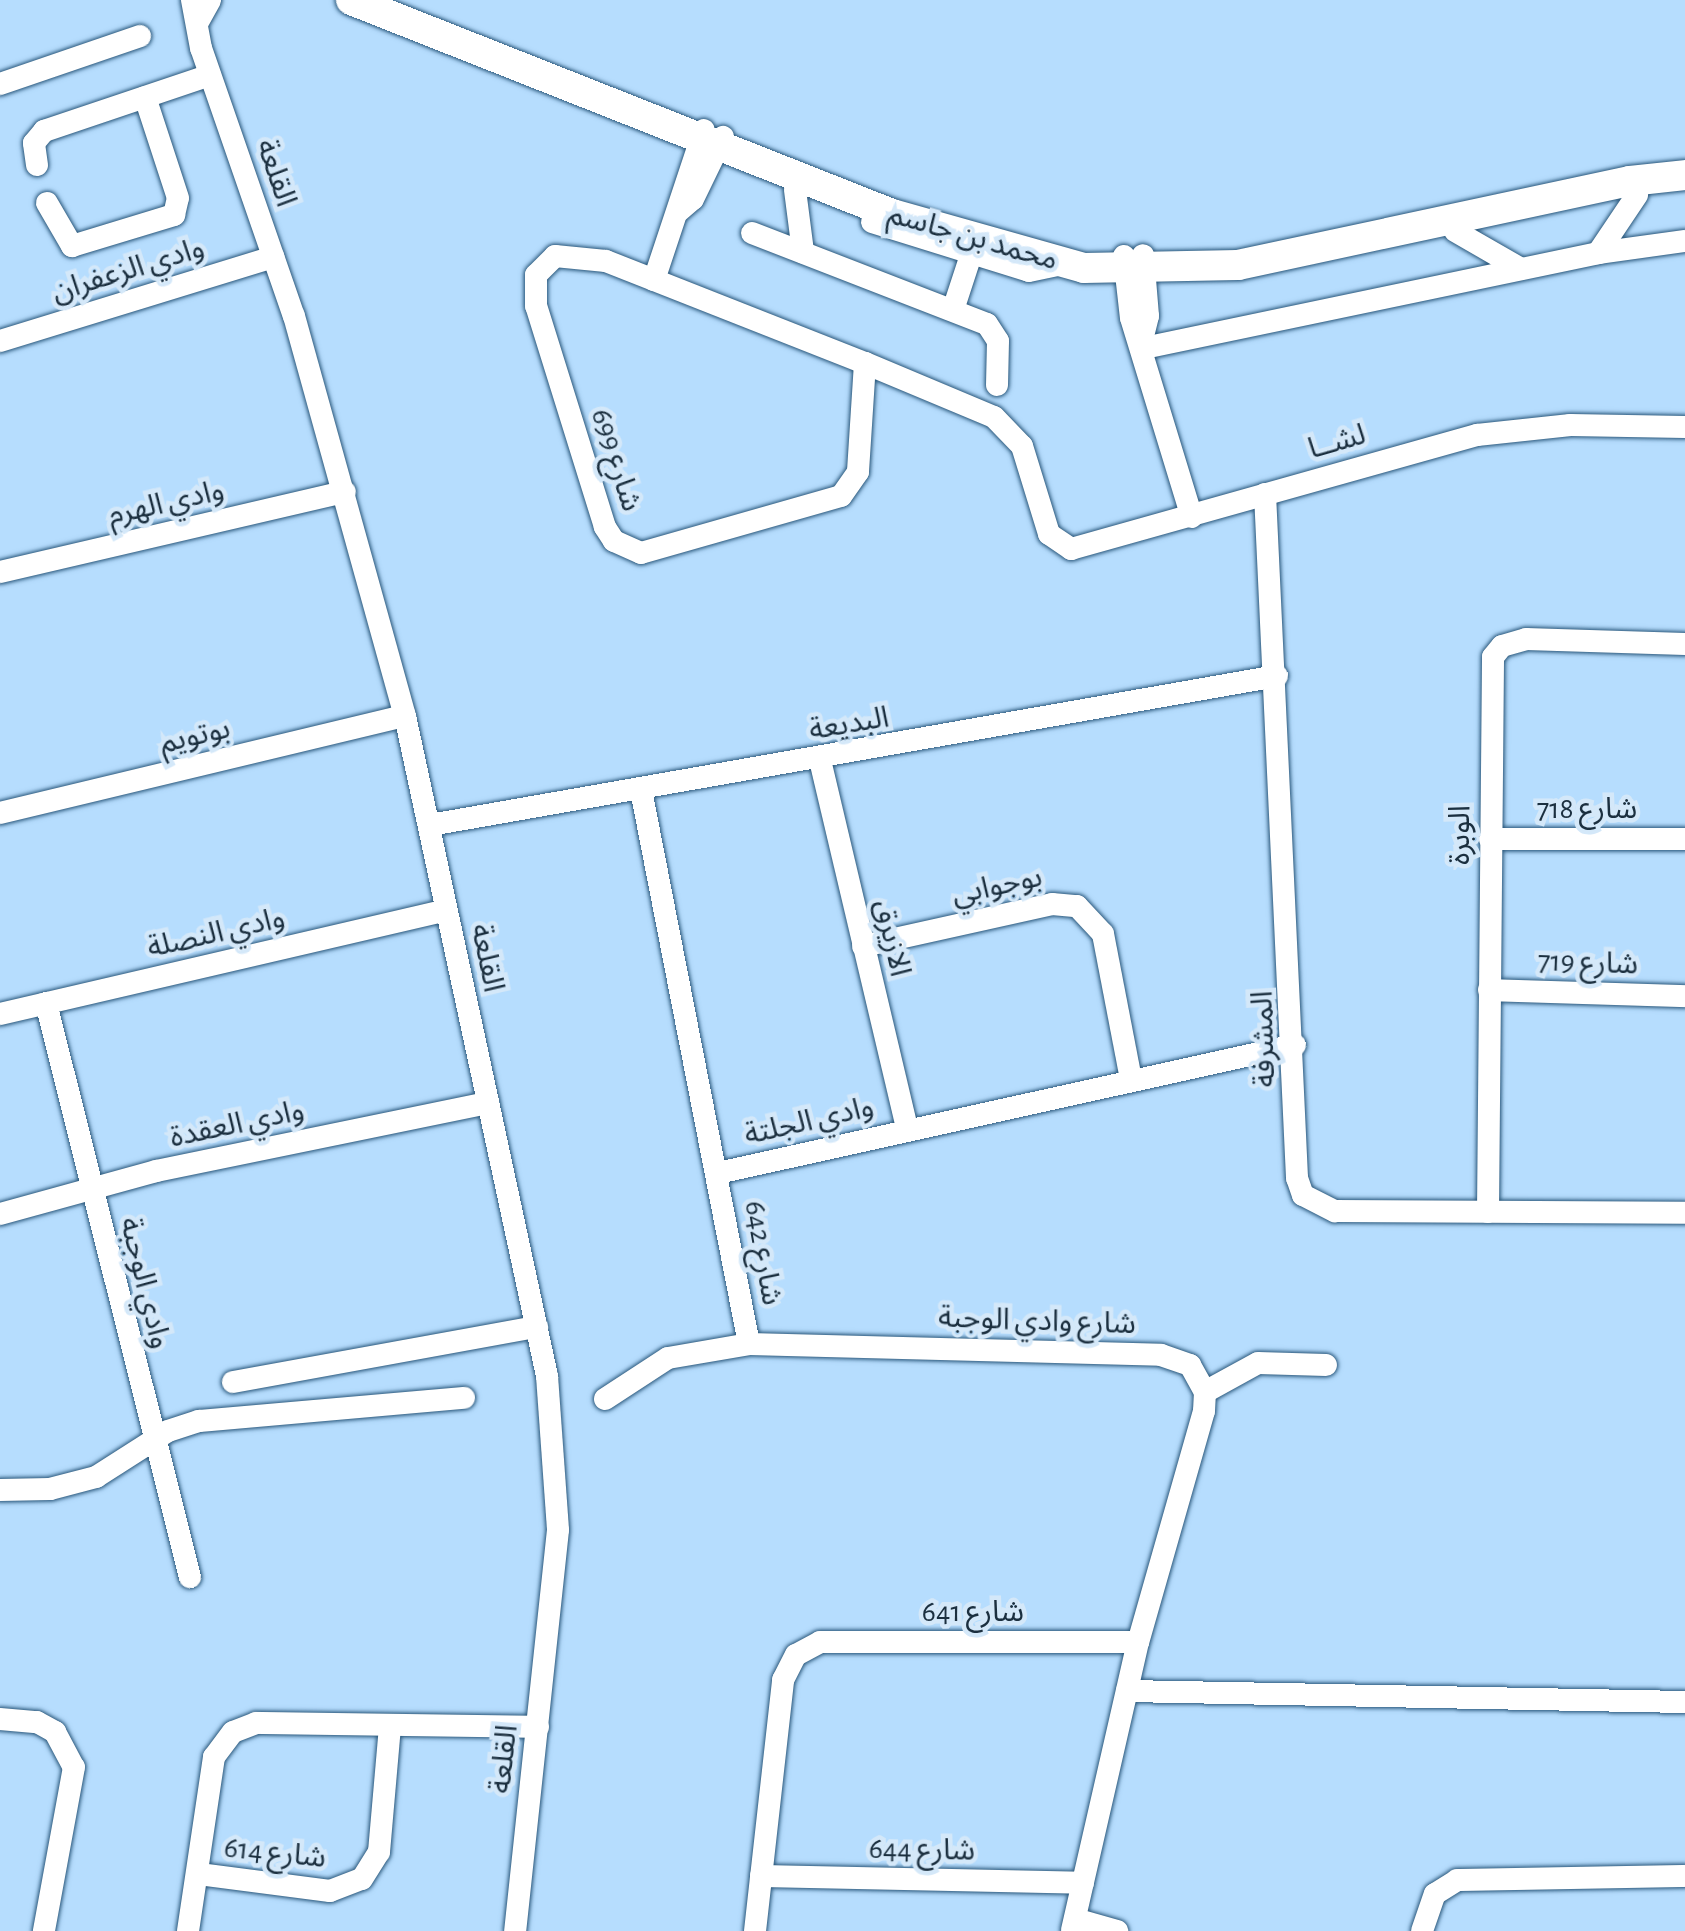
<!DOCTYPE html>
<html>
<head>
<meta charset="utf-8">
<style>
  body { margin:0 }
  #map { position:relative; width:1685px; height:1931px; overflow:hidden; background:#b6ddfe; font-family:"Alegreya Sans","Noto Sans Arabic",sans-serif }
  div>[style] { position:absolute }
  .roads { filter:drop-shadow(0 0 2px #29577b) drop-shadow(0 0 2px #29577b) }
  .minor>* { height:22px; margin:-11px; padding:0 11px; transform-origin:11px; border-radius:11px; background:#fff }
  .tertiary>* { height:30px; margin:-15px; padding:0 15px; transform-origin:15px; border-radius:15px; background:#fff }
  span { translate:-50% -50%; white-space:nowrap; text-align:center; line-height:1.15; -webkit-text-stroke:9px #d4e8f9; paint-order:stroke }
  .street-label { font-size:30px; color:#1b2f3f }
</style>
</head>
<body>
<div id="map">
  <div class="roads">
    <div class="minor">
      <div style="left:192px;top:0;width:49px;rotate:79.4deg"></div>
      <div style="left:201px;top:48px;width:284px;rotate:70.9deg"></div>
      <div style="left:294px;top:316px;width:415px;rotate:74.5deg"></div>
      <div style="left:405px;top:716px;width:675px;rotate:77.86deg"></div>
      <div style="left:547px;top:1376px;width:154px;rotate:85.9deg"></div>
      <div style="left:558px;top:1530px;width:403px;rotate:96.1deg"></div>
      <div style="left:198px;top:22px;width:25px;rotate:-61deg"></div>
      <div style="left:0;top:84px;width:148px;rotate:-18.9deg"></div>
      <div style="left:37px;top:165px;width:22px;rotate:-98deg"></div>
      <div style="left:34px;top:143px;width:16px;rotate:-50deg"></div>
      <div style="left:44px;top:131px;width:175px;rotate:-18.6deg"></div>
      <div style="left:795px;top:190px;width:63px;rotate:82.6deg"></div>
      <div style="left:47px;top:203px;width:50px;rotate:59.8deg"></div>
      <div style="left:72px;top:246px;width:107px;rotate:-16.9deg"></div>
      <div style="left:174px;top:215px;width:17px;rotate:-77deg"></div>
      <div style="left:178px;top:198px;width:106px;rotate:-108.1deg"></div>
      <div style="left:679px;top:211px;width:18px;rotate:-41deg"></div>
      <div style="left:693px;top:199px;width:69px;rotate:-64.2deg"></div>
      <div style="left:872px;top:222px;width:164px;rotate:17.3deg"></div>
      <div style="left:1029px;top:271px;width:34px;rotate:-12deg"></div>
      <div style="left:1455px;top:231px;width:76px;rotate:29.9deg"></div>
      <div style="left:752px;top:233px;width:252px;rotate:21.2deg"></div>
      <div style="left:987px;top:324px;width:20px;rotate:57deg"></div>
      <div style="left:998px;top:341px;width:44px;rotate:91.3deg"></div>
      <div style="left:1598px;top:253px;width:70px;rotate:-56.1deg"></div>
      <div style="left:1124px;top:256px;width:62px;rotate:83.6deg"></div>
      <div style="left:1131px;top:318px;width:208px;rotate:73deg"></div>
      <div style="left:654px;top:280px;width:158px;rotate:-71.6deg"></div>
      <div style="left:953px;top:310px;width:58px;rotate:-71.9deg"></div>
      <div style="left:1142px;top:340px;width:25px;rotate:-76deg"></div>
      <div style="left:1148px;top:316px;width:61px;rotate:-94.7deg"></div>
      <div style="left:0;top:341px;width:286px;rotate:-17.1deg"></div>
      <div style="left:1144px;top:348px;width:464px;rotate:-11.8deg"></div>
      <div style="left:1598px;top:253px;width:88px;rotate:-7.9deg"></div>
      <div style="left:865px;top:363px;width:109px;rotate:93.7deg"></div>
      <div style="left:858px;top:472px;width:29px;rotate:125deg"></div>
      <div style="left:841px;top:496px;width:208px;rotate:164.1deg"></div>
      <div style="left:641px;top:553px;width:30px;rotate:-156deg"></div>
      <div style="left:614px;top:541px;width:17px;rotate:-123deg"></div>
      <div style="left:605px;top:527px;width:232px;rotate:-107.3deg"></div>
      <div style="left:536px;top:306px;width:31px;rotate:-90deg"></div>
      <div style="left:536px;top:275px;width:27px;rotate:-45deg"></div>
      <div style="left:555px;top:256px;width:51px;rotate:5.6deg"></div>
      <div style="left:606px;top:261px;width:278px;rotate:21.5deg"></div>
      <div style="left:865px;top:363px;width:140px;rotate:22.7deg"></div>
      <div style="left:994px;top:417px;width:40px;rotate:46deg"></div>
      <div style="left:1022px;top:446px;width:92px;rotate:72.9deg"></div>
      <div style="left:1049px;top:534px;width:27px;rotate:34deg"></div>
      <div style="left:1071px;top:549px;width:422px;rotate:-15.7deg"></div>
      <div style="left:1477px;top:435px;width:94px;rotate:-6.1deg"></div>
      <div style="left:1570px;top:425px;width:115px;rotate:1deg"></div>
      <div style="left:1265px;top:494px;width:685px;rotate:87.32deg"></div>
      <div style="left:1297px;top:1178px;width:18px;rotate:71deg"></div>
      <div style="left:1303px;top:1195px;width:36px;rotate:27deg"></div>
      <div style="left:1335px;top:1211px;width:350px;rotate:0.3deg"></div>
      <div style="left:0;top:572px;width:354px;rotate:-13.1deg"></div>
      <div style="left:820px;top:760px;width:379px;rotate:76.7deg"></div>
      <div style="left:641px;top:790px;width:564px;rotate:78.97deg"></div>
      <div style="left:0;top:813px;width:416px;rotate:-13.5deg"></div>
      <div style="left:430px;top:825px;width:860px;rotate:-9.98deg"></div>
      <div style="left:1490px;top:839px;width:195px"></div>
      <div style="left:863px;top:946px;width:194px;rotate:-12.5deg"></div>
      <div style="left:1052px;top:904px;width:25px;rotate:5deg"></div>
      <div style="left:1077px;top:906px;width:38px;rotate:47deg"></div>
      <div style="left:1103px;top:934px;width:149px;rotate:79.1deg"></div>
      <div style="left:1489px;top:990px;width:196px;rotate:1.8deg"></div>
      <div style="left:46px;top:1003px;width:592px;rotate:75.92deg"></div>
      <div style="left:0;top:1014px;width:458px;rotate:-13.1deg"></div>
      <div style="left:718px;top:1173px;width:591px;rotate:-12.51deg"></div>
      <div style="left:1488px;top:1212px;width:555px;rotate:-89.48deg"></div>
      <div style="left:1493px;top:657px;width:14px;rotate:-51deg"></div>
      <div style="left:1502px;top:646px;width:25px;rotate:-16deg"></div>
      <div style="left:1526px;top:639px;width:159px;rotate:1.8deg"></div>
      <div style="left:0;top:1214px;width:162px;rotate:-15.4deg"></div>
      <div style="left:156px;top:1171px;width:339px;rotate:-11.6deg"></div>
      <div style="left:233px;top:1382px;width:309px;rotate:-10.3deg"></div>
      <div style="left:1205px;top:1392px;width:60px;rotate:-28.7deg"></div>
      <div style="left:1258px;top:1363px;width:68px;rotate:1.7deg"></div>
      <div style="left:605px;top:1399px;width:75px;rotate:-33.1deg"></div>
      <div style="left:668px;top:1358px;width:82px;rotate:-9.8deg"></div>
      <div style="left:749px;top:1344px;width:412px;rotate:1.5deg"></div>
      <div style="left:1161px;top:1355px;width:31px;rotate:19deg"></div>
      <div style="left:1190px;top:1365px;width:31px;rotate:61deg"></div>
      <div style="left:1205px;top:1392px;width:19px;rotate:93deg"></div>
      <div style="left:1204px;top:1411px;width:240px;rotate:105.9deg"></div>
      <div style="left:1138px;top:1642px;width:296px;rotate:102.9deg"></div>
      <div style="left:0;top:1490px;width:50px;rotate:-1.1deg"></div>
      <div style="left:50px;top:1489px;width:48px;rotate:-14.6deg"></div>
      <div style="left:96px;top:1477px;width:85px;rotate:-32.6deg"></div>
      <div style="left:168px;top:1431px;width:33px;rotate:-18deg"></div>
      <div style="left:199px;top:1421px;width:266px;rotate:-5deg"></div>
      <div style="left:1127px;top:1691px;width:558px;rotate:1.13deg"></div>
      <div style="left:0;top:1719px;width:37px;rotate:5deg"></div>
      <div style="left:37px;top:1722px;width:21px;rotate:29deg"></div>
      <div style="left:55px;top:1732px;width:40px;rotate:62deg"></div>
      <div style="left:74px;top:1767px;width:167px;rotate:100.4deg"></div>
      <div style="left:199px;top:1874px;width:132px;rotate:7.4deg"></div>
      <div style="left:330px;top:1891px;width:34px;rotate:-21deg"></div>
      <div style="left:362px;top:1879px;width:32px;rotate:-58deg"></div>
      <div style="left:379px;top:1852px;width:127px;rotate:-85deg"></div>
      <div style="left:761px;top:1876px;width:322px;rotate:1.2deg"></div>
      <div style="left:1075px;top:1919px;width:44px;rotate:15.9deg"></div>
      <div style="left:188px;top:1931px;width:176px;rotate:-81.5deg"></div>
      <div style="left:214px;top:1757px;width:31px;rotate:-53deg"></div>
      <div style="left:233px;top:1732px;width:25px;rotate:-21deg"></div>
      <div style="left:256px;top:1723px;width:282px;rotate:0.8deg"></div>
      <div style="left:755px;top:1931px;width:253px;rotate:-83.6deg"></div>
      <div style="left:783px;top:1680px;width:28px;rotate:-63deg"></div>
      <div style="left:796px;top:1655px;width:27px;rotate:-28deg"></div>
      <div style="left:820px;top:1642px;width:318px"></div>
      <div style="left:1422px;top:1931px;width:39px;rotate:-71deg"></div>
      <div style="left:1435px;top:1894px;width:26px;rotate:-32deg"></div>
      <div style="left:1457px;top:1880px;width:228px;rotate:-1deg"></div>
    </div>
    <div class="tertiary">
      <div style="left:351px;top:0;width:582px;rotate:21.58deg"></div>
      <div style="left:892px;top:214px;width:199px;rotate:15.7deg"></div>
      <div style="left:1084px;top:268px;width:154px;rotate:-1.1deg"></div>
      <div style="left:1238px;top:265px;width:401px;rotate:-12.1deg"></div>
      <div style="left:1630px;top:181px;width:55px;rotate:-6.2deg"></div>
    </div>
  </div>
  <div class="street-label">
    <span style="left:276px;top:173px;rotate:71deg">القلعة</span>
    <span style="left:973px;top:237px;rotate:16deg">محمد بن جاسم</span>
    <span style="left:128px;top:270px;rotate:-17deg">وادي الزعفران</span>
    <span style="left:1337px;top:442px;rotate:-16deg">لشــا</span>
    <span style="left:616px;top:460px;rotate:72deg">شارع 699</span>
    <span style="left:166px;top:503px;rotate:-13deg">وادي الهرم</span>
    <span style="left:849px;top:724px;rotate:-10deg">البديعة</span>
    <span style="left:195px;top:736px;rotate:-13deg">بوتويم</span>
    <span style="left:1587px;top:809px">شارع 718</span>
    <span style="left:1460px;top:835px;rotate:-90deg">الوبرة</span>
    <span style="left:997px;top:886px;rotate:-12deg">بوجوابي</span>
    <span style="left:216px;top:933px;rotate:-13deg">وادي النصلة</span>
    <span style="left:892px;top:938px;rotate:77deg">الازيرق</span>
    <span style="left:487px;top:958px;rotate:78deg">القلعة</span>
    <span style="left:1588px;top:963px;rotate:2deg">شارع 719</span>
    <span style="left:1264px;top:1039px;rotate:-92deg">المشرفة</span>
    <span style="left:809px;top:1121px;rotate:-13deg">وادي الجلتة</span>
    <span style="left:237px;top:1124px;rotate:-12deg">وادي العقدة</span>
    <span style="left:763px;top:1253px;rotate:80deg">شارع 642</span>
    <span style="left:145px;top:1283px;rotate:76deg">وادي الوجبة</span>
    <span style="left:1037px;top:1321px;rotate:2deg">شارع وادي الوجبة</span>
    <span style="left:973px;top:1612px">شارع 641</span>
    <span style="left:504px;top:1759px;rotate:-84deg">القلعة</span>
    <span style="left:922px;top:1850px;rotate:1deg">شارع 644</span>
    <span style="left:275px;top:1853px;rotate:6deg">شارع 614</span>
  </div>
</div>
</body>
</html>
